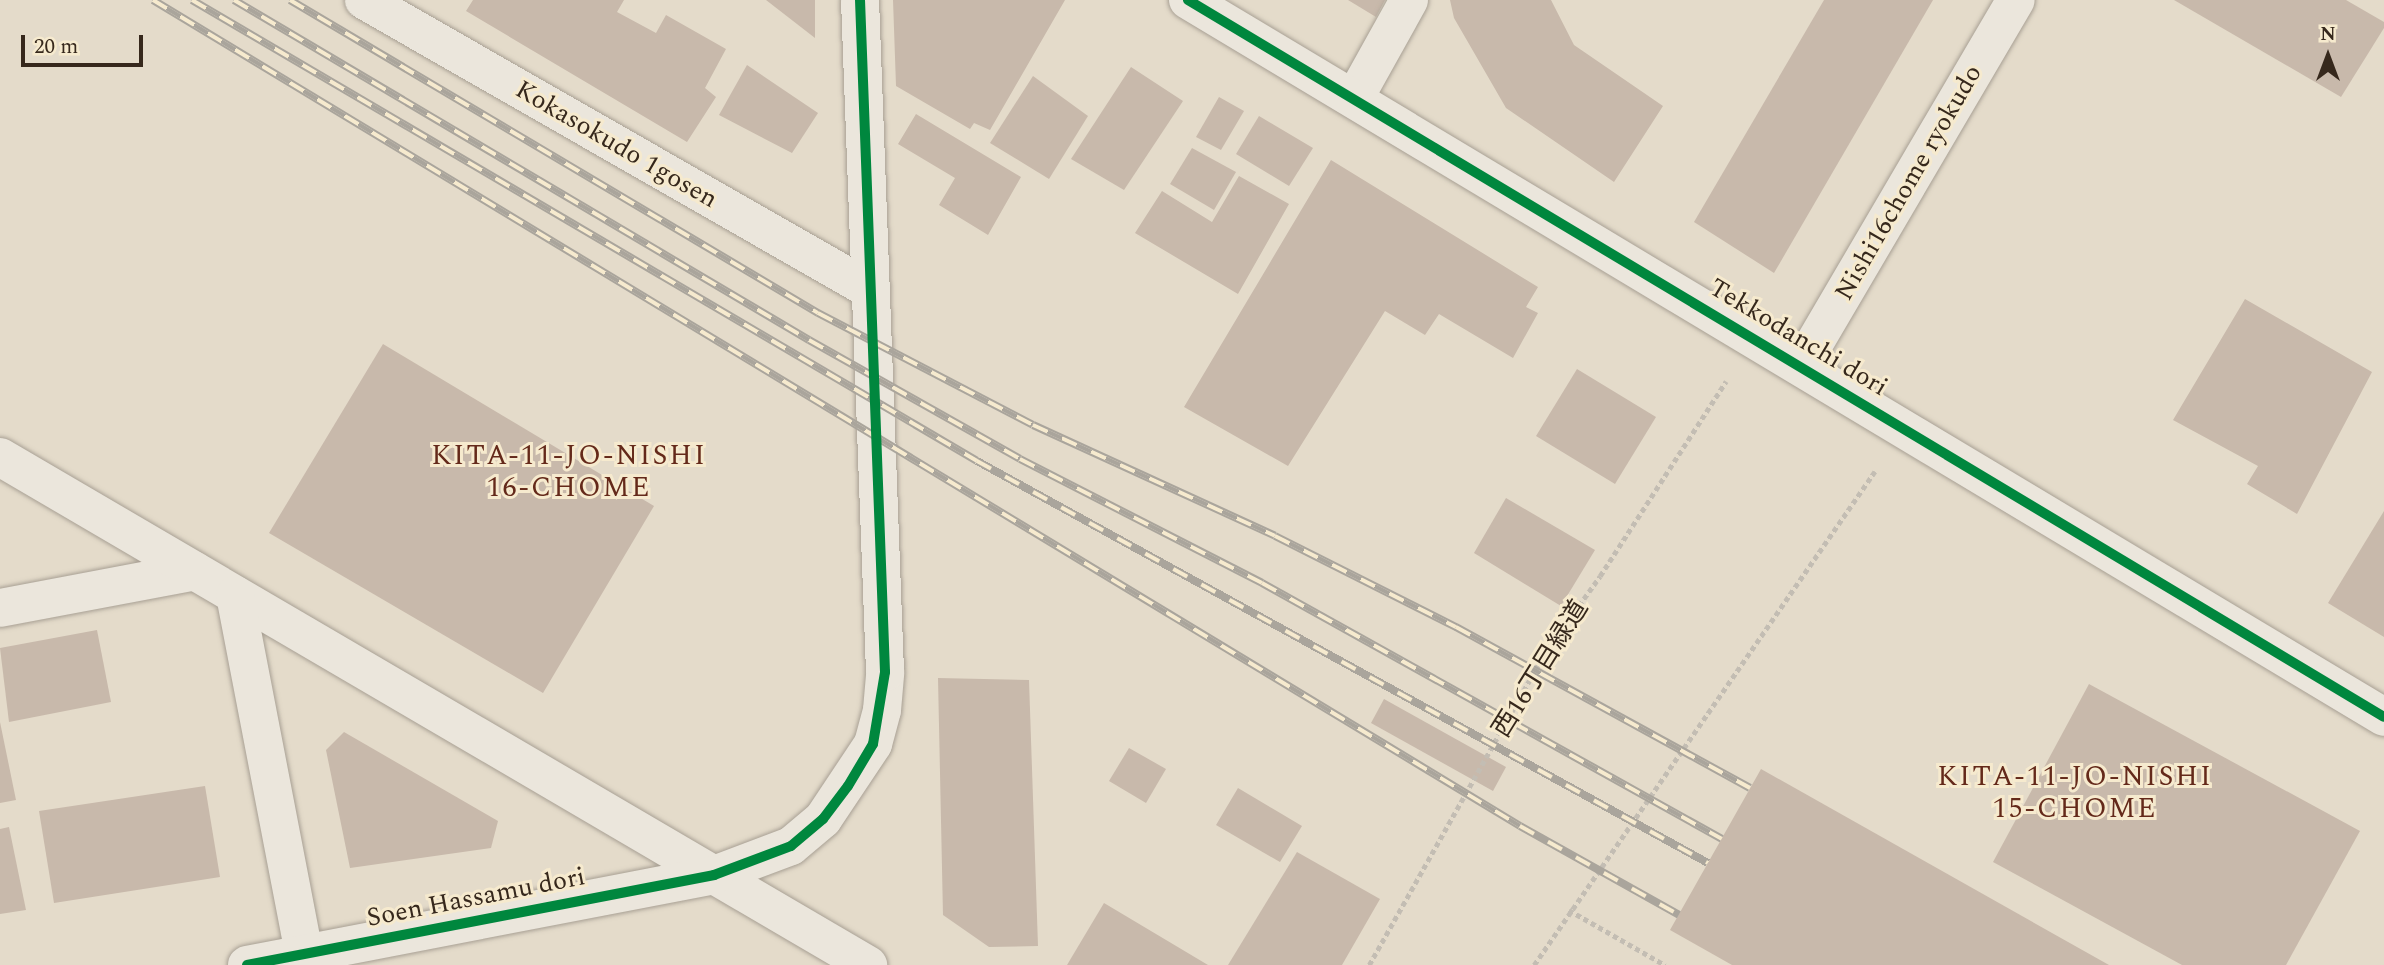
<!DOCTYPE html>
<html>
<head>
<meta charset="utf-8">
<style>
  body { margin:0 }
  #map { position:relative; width:2384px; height:965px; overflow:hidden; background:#e4dbca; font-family:Spectral,"Noto Sans JP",serif }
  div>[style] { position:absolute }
  .building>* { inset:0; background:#c8b9ab }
  .path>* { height:4.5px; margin-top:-2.25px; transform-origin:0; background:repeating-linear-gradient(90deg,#c3bdb3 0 5px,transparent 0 8.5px) }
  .roads { filter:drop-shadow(0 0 2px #a8a094) drop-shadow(0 0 2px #a8a094) }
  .minor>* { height:38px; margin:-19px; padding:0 19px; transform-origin:19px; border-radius:19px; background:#ebe6dc }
  .tertiary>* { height:38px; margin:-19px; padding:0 19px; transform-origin:19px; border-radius:19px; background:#ebe6dc }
  .rail>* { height:8px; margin-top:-4px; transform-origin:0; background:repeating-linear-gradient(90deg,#f6eace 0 16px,#aaa59c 0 32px); box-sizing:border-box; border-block:2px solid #aaa59c }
  .cycleway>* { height:10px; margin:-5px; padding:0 5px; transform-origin:5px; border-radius:5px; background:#00873e }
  span { translate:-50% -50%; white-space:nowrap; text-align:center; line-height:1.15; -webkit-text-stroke:6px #f6eace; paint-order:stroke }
  .street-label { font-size:26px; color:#36281c }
  .neighbourhood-label { font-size:28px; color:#64291a; letter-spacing:2px }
  .north { position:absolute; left:2293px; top:21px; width:70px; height:70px; -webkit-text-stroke:5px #f6eace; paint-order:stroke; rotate:0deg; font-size:19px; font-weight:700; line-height:28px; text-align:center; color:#36281c }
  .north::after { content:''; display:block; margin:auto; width:24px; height:32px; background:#36281c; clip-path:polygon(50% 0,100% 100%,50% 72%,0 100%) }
  .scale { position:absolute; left:21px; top:35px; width:122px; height:32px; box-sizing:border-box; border:4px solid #36281c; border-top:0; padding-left:9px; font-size:21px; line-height:24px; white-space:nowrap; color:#36281c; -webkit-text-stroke:5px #f6eace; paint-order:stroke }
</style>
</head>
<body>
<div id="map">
  <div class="building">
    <div style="clip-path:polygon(473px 0,624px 0,617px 12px,656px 33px,666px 15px,726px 49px,705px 88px,716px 97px,687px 142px,466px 11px)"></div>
    <div style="clip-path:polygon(766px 0,815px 0,815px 38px)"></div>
    <div style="clip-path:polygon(893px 0,1065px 0,990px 130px,974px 123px,970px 129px,896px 86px)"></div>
    <div style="clip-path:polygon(1348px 0,1385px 0,1376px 17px)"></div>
    <div style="clip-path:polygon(1450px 0,1551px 0,1574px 45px,1663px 106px,1614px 182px,1506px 108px,1454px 18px)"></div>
    <div style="clip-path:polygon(1824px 0,1933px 0,1774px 273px,1694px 222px)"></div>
    <div style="clip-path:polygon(2174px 0,2346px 0,2384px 22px,2384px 28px,2341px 97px)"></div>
    <div style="clip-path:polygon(747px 65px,818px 113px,792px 153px,719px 115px)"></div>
    <div style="clip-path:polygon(1131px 67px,1183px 101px,1124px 190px,1071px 159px)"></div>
    <div style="clip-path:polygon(1033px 76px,1088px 116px,1049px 179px,990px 143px)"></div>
    <div style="clip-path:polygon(1219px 97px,1244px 111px,1221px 150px,1196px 137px)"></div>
    <div style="clip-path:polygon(916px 114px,1021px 177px,988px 235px,939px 205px,955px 178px,898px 144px)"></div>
    <div style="clip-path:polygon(1259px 116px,1313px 148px,1289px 186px,1236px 154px)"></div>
    <div style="clip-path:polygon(1192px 148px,1236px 172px,1214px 210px,1170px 184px)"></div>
    <div style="clip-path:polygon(1331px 160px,1538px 287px,1526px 307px,1538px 313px,1513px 358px,1439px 314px,1425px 335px,1385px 311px,1288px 466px,1184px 407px)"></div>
    <div style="clip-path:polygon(1239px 176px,1289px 204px,1238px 294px,1135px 233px,1162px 191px,1212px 222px)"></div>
    <div style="clip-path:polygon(2245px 299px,2372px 372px,2297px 514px,2247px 484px,2258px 466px,2173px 420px)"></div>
    <div style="clip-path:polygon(383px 344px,654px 506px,543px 693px,269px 533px)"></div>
    <div style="clip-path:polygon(1577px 369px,1656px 417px,1615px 484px,1536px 436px)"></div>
    <div style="clip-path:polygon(1506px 498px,1595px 550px,1561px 606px,1474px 553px)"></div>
    <div style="clip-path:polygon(2384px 511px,2384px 637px,2328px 603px)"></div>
    <div style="clip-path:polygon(97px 630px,111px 702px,9px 722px,0 648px)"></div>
    <div style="clip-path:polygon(938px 678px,1029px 680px,1038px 946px,989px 947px,943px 915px)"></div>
    <div style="clip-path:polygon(2089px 684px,2360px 831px,2286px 965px,2182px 965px,1993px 862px)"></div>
    <div style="clip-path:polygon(1384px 699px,1506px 767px,1493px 791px,1371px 723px)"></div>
    <div style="clip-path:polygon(0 722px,16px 800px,0 803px)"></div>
    <div style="clip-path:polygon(344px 732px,498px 821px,491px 848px,350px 868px,326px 750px)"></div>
    <div style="clip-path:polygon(1129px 748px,1166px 769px,1146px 803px,1109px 781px)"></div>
    <div style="clip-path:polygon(1761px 769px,2109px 965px,1732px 965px,1670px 930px)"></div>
    <div style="clip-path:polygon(205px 786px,220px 877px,54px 903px,39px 811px)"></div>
    <div style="clip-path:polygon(1238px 788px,1302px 826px,1280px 862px,1216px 825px)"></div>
    <div style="clip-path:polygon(9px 827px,26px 910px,0 914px,0 829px)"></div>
    <div style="clip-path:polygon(1297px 852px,1380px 899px,1342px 965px,1228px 965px)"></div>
    <div style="clip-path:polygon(1104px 903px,1208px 965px,1067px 965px)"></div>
  </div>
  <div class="path">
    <div style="left:1569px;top:910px;width:111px;rotate:29.8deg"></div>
    <div style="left:1369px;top:965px;width:357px;rotate:-60.6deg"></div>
    <div style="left:1544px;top:654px;width:96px;rotate:-54.3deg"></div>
    <div style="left:1600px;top:576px;width:232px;rotate:-57.1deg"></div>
    <div style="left:1534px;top:965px;width:600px;rotate:-55.38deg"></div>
  </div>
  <div class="roads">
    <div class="minor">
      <div style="left:364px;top:0;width:582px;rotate:29.78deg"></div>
      <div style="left:1354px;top:99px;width:113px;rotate:-60.9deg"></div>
      <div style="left:0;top:608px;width:198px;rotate:-10.7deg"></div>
      <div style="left:714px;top:875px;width:82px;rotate:-20.6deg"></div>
      <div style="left:791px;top:846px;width:42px;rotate:-40.2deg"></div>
      <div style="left:823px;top:819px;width:90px;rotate:-56.3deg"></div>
      <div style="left:873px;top:744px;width:35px;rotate:-75deg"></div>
      <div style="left:882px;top:710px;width:38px;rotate:-85deg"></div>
      <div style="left:885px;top:672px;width:672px;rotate:-92.13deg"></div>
    </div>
    <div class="tertiary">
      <div style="left:1188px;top:0;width:1394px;rotate:30.94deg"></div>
      <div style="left:1801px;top:366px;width:424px;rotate:-59.6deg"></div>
      <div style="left:0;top:457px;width:1006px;rotate:30.34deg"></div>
      <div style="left:235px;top:595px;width:377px;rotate:79.1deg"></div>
      <div style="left:247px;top:965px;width:476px;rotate:-10.9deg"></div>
    </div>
  </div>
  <div class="rail">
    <div style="left:153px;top:0;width:1597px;rotate:31.14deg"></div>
    <div style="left:1520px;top:826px;width:182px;rotate:29.2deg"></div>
    <div style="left:192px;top:0;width:910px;rotate:30.42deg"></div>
    <div style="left:977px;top:461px;width:834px;rotate:28.81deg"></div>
    <div style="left:234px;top:0;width:668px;rotate:30.6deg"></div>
    <div style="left:809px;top:340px;width:242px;rotate:29.4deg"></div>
    <div style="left:1020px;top:459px;width:272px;rotate:27.1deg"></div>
    <div style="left:1262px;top:583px;width:526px;rotate:29.1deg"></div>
    <div style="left:290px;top:0;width:614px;rotate:30.66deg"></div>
    <div style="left:818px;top:313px;width:242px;rotate:27.5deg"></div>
    <div style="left:1033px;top:425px;width:266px;rotate:24.6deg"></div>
    <div style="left:1275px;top:536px;width:203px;rotate:26.7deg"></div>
    <div style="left:1456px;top:627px;width:335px;rotate:28.7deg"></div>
  </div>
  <div class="cycleway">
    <div style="left:1188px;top:0;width:1394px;rotate:30.94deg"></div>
    <div style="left:247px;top:965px;width:476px;rotate:-10.9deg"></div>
    <div style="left:714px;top:875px;width:82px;rotate:-20.6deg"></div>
    <div style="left:791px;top:846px;width:42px;rotate:-40.2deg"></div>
    <div style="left:823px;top:819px;width:41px;rotate:-52.9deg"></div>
    <div style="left:848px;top:786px;width:49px;rotate:-59.2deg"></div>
    <div style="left:873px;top:744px;width:73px;rotate:-80.5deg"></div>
    <div style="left:885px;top:672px;width:672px;rotate:-92.13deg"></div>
  </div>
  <div class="street-label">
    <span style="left:616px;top:145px;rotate:30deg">Kokasokudo 1gosen</span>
    <span style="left:1909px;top:183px;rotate:-60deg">Nishi16chome ryokudo</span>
    <span style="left:1798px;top:338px;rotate:31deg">Tekkodanchi dori</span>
    <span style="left:1541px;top:669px;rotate:-58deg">西16丁目緑道</span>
    <span style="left:476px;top:898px;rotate:-11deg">Soen Hassamu dori</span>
  </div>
  <div class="neighbourhood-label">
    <span style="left:569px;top:472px">KITA-11-JO-NISHI<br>16-CHOME</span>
    <span style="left:2075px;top:793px">KITA-11-JO-NISHI<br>15-CHOME</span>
  </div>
  <div class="north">N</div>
  <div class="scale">20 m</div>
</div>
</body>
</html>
